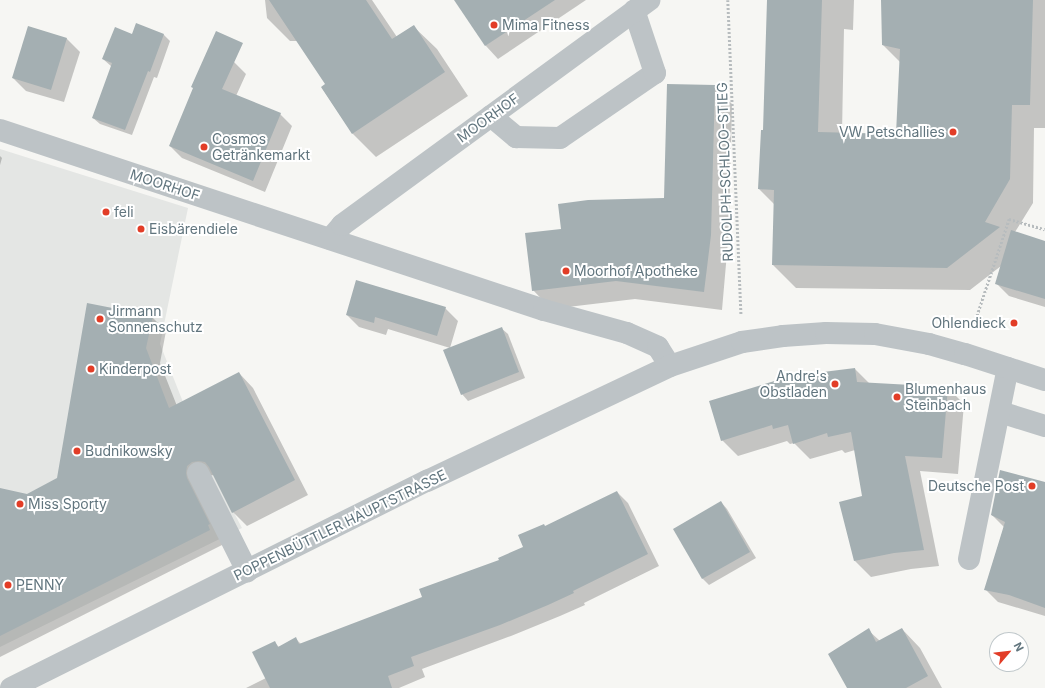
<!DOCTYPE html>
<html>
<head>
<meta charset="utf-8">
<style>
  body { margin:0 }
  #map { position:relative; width:1045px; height:688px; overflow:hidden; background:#f6f6f3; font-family:Inter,sans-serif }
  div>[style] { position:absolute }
  .built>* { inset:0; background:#e4e6e4 }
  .shadow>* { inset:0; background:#0003 }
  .building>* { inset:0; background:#a4afb2 }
  .path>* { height:2.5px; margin-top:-1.25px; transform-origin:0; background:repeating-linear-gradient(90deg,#b7bcbe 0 2px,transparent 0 4px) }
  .minor>* { height:22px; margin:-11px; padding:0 11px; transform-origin:11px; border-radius:11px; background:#bdc3c6 }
  .dots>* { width:11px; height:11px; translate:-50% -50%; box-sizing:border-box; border:2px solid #fff; border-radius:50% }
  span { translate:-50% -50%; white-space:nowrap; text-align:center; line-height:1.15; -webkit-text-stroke:4px #fff; paint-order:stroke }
  .poi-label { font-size:14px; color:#61757e }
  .left { translate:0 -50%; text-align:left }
  .right { translate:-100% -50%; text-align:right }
  .street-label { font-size:14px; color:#61757e }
  .north { position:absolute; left:989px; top:632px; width:40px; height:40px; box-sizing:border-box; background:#fff; border:1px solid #c0c8cb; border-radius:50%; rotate:62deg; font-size:11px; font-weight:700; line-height:16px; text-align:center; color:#61757e }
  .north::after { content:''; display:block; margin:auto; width:14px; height:18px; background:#e23d27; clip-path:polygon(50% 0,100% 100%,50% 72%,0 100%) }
</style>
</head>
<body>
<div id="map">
  <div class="built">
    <div style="clip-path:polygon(0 149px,188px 208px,160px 344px,204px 455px,242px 528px,0 647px)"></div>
  </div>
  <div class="shadow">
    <div style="clip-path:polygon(265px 0,372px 0,397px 37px,413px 26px,437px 49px,468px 96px,376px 157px,353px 134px,322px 88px,327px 84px,298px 41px,290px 41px,267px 18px)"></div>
    <div style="clip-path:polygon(463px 0,586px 0,498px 59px,486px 46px,458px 4px)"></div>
    <div style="clip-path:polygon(768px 0,854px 0,853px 30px,844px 29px,842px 133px,897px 135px,901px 63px,883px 45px,882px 0,1045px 0,1045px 128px,1034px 128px,1033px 203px,1015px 232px,1045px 242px,1045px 307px,1009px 296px,996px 283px,1001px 266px,970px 290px,796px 288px,773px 265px,775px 205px,759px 189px,764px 131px)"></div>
    <div style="clip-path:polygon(137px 25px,164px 35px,170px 41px,157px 78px,154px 77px,132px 135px,100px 124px,93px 118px,112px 67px,103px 59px,132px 35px)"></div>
    <div style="clip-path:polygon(29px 27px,67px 39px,80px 52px,64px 102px,26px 91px,13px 78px)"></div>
    <div style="clip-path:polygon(234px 62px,246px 74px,236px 96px,280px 114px,292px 126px,265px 192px,182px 158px,170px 146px)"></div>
    <div style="clip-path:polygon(714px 86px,732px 104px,729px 230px,722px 310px,635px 299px,551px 309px,533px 290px,562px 230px,665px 199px)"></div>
    <div style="clip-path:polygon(0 156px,2px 158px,0 165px)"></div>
    <div style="clip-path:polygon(445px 308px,458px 321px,450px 348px,388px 329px,386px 335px,359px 327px,347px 315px)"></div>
    <div style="clip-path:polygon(152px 317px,166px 331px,160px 363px,177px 406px,239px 373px,253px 388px,308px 495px,247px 526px,233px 512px,214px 475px,207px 476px,224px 544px,0 657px,0 489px,27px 495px,58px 479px)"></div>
    <div style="clip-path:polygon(501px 328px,508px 334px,525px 378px,468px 401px,462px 394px)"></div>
    <div style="clip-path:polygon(855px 369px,870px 384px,948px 388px,964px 404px,958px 474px,920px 471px,939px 566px,911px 569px,871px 577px,855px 561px,864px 497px,855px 450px,845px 453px,842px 450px,810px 459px,794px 443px,790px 444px,787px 441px,738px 456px,722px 440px)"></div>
    <div style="clip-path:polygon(1045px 483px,1045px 616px,998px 602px,985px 589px,1004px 527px,992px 515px)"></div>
    <div style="clip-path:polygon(617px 492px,628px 503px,659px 566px,584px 603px,585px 605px,560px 616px,511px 636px,422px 669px,425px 677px,399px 688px,246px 688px,266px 678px,274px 642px,279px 647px,296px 639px,301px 644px,423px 598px,525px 548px,545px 527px)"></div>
    <div style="clip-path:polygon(721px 502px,727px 509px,756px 558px,709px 585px,703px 579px,674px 529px)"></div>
    <div style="clip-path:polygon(902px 629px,920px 648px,942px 688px,848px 688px,868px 630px,880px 641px)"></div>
  </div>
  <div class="building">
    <div style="clip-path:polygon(269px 0,366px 0,392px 39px,414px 25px,445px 72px,352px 134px,321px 87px,325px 84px)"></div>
    <div style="clip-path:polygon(454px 0,555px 0,485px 46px)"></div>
    <div style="clip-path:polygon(767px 0,822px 0,818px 132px,896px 134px,900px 49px,882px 45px,881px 0,1033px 0,1030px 105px,1012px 105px,1010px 179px,985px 222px,1000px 227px,947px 268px,772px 265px,774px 190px,758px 189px,761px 130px,763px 130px)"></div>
    <div style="clip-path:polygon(136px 23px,164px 34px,150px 72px,148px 71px,125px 130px,92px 118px,112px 63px,102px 59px,115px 27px,132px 34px)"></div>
    <div style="clip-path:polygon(28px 26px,67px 38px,51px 90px,12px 78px)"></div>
    <div style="clip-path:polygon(216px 31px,243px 43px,222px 89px,281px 113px,253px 181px,169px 146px,193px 88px,191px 87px)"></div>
    <div style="clip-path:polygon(667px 84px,715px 85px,711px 235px,704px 292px,616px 281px,532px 291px,525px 233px,561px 229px,558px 204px,588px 200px,664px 198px)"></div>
    <div style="clip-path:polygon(1011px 230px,1045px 241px,1045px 299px,995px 284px)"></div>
    <div style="clip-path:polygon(356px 280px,446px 307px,437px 336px,375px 317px,374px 323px,346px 315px)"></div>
    <div style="clip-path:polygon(87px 303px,153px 316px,146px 348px,169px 408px,239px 372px,295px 480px,232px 513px,209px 467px,205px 462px,199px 461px,192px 462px,187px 466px,186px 473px,187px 478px,210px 524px,208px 525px,210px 530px,0 636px,0 488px,27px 494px,57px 478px)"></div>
    <div style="clip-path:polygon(502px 327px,519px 372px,461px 395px,443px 350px)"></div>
    <div style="clip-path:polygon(855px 368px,857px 382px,948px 387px,942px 458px,905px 456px,924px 550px,894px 553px,854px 561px,839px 502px,862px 496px,851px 432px,828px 437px,827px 433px,793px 444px,788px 425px,773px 429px,772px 425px,721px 441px,709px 401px,791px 376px)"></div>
    <div style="clip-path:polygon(1000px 470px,1045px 482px,1045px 608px,1009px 595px,984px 590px,1005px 522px,991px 515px)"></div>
    <div style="clip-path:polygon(617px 491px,648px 554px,573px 591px,574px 593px,548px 605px,500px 625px,411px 657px,414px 666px,388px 676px,392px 688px,270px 688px,252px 652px,275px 641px,278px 647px,296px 637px,299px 644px,422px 597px,419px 589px,499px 560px,498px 558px,523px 547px,518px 535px,544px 524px,545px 526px)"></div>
    <div style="clip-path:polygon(721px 501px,750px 552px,702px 579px,673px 529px)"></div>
    <div style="clip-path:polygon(869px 628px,876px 642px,902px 628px,928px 676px,906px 688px,847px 688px,828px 654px)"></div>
  </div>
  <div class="path">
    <div style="left:728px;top:0;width:315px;rotate:87.6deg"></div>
    <div style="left:973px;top:327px;width:114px;rotate:-71.6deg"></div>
    <div style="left:1009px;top:219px;width:37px;rotate:16deg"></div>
  </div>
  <div class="minor">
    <div style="left:491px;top:116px;width:33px;rotate:40deg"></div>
    <div style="left:516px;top:137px;width:44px;rotate:1.3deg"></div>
    <div style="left:560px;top:138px;width:115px;rotate:-34.4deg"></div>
    <div style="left:655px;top:73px;width:66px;rotate:-108.4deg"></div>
    <div style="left:0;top:130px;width:573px;rotate:18.31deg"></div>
    <div style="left:544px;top:310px;width:86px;rotate:15.5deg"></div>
    <div style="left:627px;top:333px;width:34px;rotate:24deg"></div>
    <div style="left:658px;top:347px;width:22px;rotate:58deg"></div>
    <div style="left:330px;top:239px;width:18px;rotate:-49deg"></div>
    <div style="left:342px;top:225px;width:381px;rotate:-36.2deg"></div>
    <div style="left:1000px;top:412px;width:47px;rotate:17.3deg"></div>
    <div style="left:198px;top:473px;width:110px;rotate:63.4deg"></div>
    <div style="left:969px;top:559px;width:195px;rotate:-78.5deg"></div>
    <div style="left:11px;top:688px;width:465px;rotate:-26.5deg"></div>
    <div style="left:427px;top:481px;width:269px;rotate:-25.3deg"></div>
    <div style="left:670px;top:366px;width:76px;rotate:-18.4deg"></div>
    <div style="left:742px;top:342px;width:41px;rotate:-8.3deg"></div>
    <div style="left:783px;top:336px;width:43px;rotate:-4deg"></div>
    <div style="left:826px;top:333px;width:49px;rotate:1.2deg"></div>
    <div style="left:875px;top:334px;width:55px;rotate:10.5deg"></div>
    <div style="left:929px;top:344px;width:37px;rotate:16deg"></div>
    <div style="left:965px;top:354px;width:84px;rotate:18deg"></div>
  </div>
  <div class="dots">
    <div style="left:494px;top:25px;background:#e23d27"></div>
    <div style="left:953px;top:132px;background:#e23d27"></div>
    <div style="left:204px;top:147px;background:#e23d27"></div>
    <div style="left:106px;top:212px;background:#e23d27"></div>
    <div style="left:141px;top:229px;background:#e23d27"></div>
    <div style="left:566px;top:271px;background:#e23d27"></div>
    <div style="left:100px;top:319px;background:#e23d27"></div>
    <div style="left:1014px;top:323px;background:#e23d27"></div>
    <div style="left:91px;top:369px;background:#e23d27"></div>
    <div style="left:835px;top:384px;background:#e23d27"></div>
    <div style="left:897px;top:397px;background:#e23d27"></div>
    <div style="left:77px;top:451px;background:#e23d27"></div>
    <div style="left:1032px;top:486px;background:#e23d27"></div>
    <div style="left:20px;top:504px;background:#e23d27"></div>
    <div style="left:8px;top:585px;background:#e23d27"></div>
  </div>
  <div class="poi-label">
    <span class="left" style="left:502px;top:25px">Mima Fitness</span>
    <span class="right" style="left:945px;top:132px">VW Petschallies</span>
    <span class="left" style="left:212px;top:147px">Cosmos<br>Getränkemarkt</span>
    <span class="left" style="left:114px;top:212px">feli</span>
    <span class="left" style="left:149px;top:229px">Eisbärendiele</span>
    <span class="left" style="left:574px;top:271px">Moorhof Apotheke</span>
    <span class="left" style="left:108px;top:319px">Jirmann<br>Sonnenschutz</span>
    <span class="right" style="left:1006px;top:323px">Ohlendieck</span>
    <span class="left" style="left:99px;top:369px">Kinderpost</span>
    <span class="right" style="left:827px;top:384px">Andre's<br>Obstladen</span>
    <span class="left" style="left:905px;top:397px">Blumenhaus<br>Steinbach</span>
    <span class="left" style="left:85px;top:451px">Budnikowsky</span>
    <span class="right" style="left:1024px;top:486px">Deutsche Post</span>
    <span class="left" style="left:28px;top:504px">Miss Sporty</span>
    <span class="left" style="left:16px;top:585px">PENNY</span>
  </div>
  <div class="street-label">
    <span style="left:488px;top:118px;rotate:-36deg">MOORHOF</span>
    <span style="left:725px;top:172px;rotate:-92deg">RUDOLPH-SCHLOO-STIEG</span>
    <span style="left:165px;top:185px;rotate:18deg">MOORHOF</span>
    <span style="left:340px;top:525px;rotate:-26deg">POPPENBÜTTLER HAUPTSTRASSE</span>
  </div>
  <div class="north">N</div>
</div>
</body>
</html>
